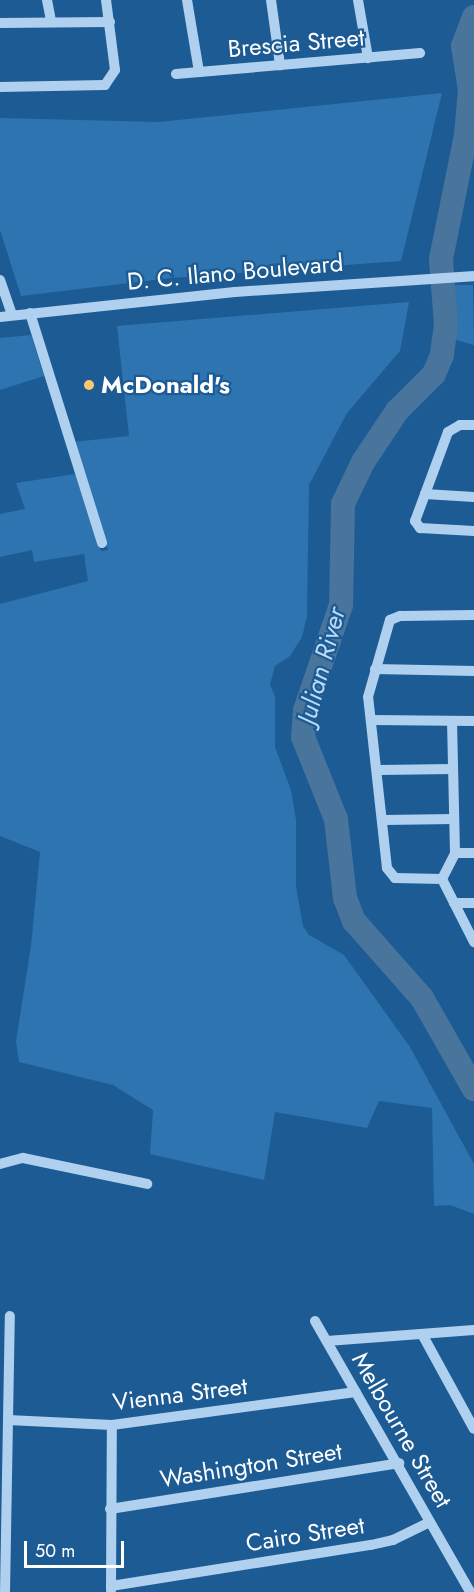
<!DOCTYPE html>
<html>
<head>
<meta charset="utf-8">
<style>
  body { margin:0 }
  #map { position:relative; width:474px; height:1592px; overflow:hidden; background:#1d5b94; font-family:Jost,sans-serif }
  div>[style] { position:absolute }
  .green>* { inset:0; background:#2d74b0 }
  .river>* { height:24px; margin:-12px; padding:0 12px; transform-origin:12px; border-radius:12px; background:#49749c }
  .minor>* { height:10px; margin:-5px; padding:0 5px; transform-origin:5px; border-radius:5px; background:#afd1ef }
  .dots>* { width:16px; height:16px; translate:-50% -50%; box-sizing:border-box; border:3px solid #1d5b94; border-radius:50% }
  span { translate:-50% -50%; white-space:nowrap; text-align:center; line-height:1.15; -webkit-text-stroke:4.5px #1d5b94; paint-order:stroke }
  .street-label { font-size:24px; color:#fff }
  .poi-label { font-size:24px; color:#fff; font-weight:700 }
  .left { translate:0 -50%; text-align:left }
  .water-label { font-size:26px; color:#bbdbf6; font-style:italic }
  .scale { position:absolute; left:24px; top:1541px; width:100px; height:27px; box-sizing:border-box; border:3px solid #fff; border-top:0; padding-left:8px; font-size:18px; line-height:21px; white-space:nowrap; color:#fff; -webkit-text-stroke:4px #1d5b94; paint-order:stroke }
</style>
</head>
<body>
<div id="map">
  <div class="green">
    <div style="clip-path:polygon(442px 93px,401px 261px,171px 278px,21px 296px,0 230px,0 118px,159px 122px)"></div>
    <div style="clip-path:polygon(453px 285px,473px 285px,474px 345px,456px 340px)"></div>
    <div style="clip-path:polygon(409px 302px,400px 351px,347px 413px,309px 485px,307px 616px,302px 637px,290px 656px,275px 666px,270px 684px,275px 697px,275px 747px,291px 790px,296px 820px,296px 886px,303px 926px,309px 935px,344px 955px,410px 1047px,474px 1164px,474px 1214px,450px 1205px,434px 1206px,432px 1108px,379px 1101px,367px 1128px,275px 1112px,264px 1180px,150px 1154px,153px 1110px,113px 1085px,19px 1062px,16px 1041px,31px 946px,40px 852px,0 836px,0 604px,88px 581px,84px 554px,34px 562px,32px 550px,0 557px,0 514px,25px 509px,16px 483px,75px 474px,101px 551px,108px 550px,73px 442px,129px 436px,117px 326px)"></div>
    <div style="clip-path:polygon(31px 335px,44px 376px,0 390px,0 338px)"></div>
  </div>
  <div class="river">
    <div style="left:474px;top:17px;width:31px;rotate:111deg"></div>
    <div style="left:463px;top:46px;width:45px;rotate:81deg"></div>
    <div style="left:470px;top:90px;width:45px;rotate:95.1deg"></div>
    <div style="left:466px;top:135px;width:126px;rotate:101.4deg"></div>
    <div style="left:441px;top:259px;width:66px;rotate:85.7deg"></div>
    <div style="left:446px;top:325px;width:30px;rotate:98deg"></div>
    <div style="left:442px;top:355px;width:21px;rotate:113deg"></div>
    <div style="left:434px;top:374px;width:52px;rotate:135deg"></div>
    <div style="left:397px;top:411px;width:61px;rotate:123.7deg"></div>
    <div style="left:363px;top:462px;width:47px;rotate:115.5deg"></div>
    <div style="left:343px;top:504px;width:101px;rotate:91.1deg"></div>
    <div style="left:341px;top:605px;width:111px;rotate:108.9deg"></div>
    <div style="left:305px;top:710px;width:27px;rotate:94deg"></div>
    <div style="left:303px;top:737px;width:88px;rotate:68.1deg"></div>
    <div style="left:336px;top:819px;width:80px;rotate:83.5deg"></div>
    <div style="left:345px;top:898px;width:25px;rotate:69deg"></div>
    <div style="left:354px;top:921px;width:103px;rotate:48.6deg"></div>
    <div style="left:422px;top:998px;width:105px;rotate:60.3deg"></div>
  </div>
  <div class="minor">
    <div style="left:47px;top:0;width:21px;rotate:79deg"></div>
    <div style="left:187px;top:0;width:73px;rotate:80.5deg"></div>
    <div style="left:271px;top:0;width:66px;rotate:82.1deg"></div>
    <div style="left:358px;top:0;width:59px;rotate:80.2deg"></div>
    <div style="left:0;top:23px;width:110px;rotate:-0.5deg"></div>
    <div style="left:176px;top:74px;width:245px;rotate:-4.9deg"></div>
    <div style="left:0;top:87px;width:105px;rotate:-1.1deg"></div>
    <div style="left:105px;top:85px;width:18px;rotate:-56deg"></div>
    <div style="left:115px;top:70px;width:71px;rotate:-97.3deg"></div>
    <div style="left:0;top:280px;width:37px;rotate:71deg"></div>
    <div style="left:30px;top:313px;width:241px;rotate:72.6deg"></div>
    <div style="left:0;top:317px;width:236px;rotate:-6.1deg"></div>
    <div style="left:235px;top:292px;width:240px;rotate:-3.8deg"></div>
    <div style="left:474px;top:425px;width:14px;rotate:180deg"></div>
    <div style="left:460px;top:425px;width:14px;rotate:150deg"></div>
    <div style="left:448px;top:432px;width:95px;rotate:110.3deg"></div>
    <div style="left:415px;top:521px;width:9px;rotate:54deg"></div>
    <div style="left:420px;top:528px;width:54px;rotate:3.2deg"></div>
    <div style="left:425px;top:494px;width:49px;rotate:3.5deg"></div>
    <div style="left:375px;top:669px;width:99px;rotate:1.2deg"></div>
    <div style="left:371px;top:720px;width:103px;rotate:0.6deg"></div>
    <div style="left:379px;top:770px;width:74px;rotate:-0.8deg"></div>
    <div style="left:384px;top:820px;width:70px;rotate:-0.8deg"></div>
    <div style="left:455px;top:853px;width:19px"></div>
    <div style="left:442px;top:879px;width:47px;rotate:-178.8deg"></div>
    <div style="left:395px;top:878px;width:13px;rotate:-129deg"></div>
    <div style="left:387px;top:868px;width:172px;rotate:-96.3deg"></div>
    <div style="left:368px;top:697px;width:80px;rotate:-74.1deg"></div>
    <div style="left:390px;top:620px;width:11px;rotate:-22deg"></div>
    <div style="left:400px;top:616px;width:74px;rotate:-0.8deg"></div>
    <div style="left:442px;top:879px;width:29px;rotate:-63deg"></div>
    <div style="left:455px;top:853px;width:132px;rotate:-91.3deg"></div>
    <div style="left:442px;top:879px;width:71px;rotate:63.1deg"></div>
    <div style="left:454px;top:903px;width:20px"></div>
    <div style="left:0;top:1164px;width:24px;rotate:-15deg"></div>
    <div style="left:23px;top:1158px;width:127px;rotate:11.8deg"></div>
    <div style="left:315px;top:1321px;width:312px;rotate:60.2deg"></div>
    <div style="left:422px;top:1334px;width:108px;rotate:61.3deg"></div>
    <div style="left:327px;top:1341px;width:147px;rotate:-4.3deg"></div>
    <div style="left:8px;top:1420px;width:104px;rotate:2.8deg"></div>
    <div style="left:112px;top:1425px;width:246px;rotate:-7.7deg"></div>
    <div style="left:110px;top:1509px;width:293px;rotate:-9deg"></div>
    <div style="left:111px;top:1586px;width:263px;rotate:-9deg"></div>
    <div style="left:371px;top:1545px;width:23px;rotate:-13deg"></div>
    <div style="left:393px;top:1540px;width:41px;rotate:-25.9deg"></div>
    <div style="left:111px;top:1590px;width:165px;rotate:-89.7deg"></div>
    <div style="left:5px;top:1592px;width:276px;rotate:-89deg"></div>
  </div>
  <div class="dots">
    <div style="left:89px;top:385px;background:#fec76d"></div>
  </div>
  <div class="street-label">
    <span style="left:296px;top:43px;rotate:-5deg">Brescia Street</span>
    <span style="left:235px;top:272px;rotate:-5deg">D. C. Ilano Boulevard</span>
    <span style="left:180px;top:1394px;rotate:-7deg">Vienna Street</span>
    <span style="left:402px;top:1430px;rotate:60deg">Melbourne Street</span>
    <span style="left:251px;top:1465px;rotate:-9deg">Washington Street</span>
    <span style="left:305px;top:1534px;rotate:-9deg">Cairo Street</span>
  </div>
  <div class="poi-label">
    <span class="left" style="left:101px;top:385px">McDonald's</span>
  </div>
  <div class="water-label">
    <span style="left:322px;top:666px;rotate:-75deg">Julian River</span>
  </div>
  <div class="scale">50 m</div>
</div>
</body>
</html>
